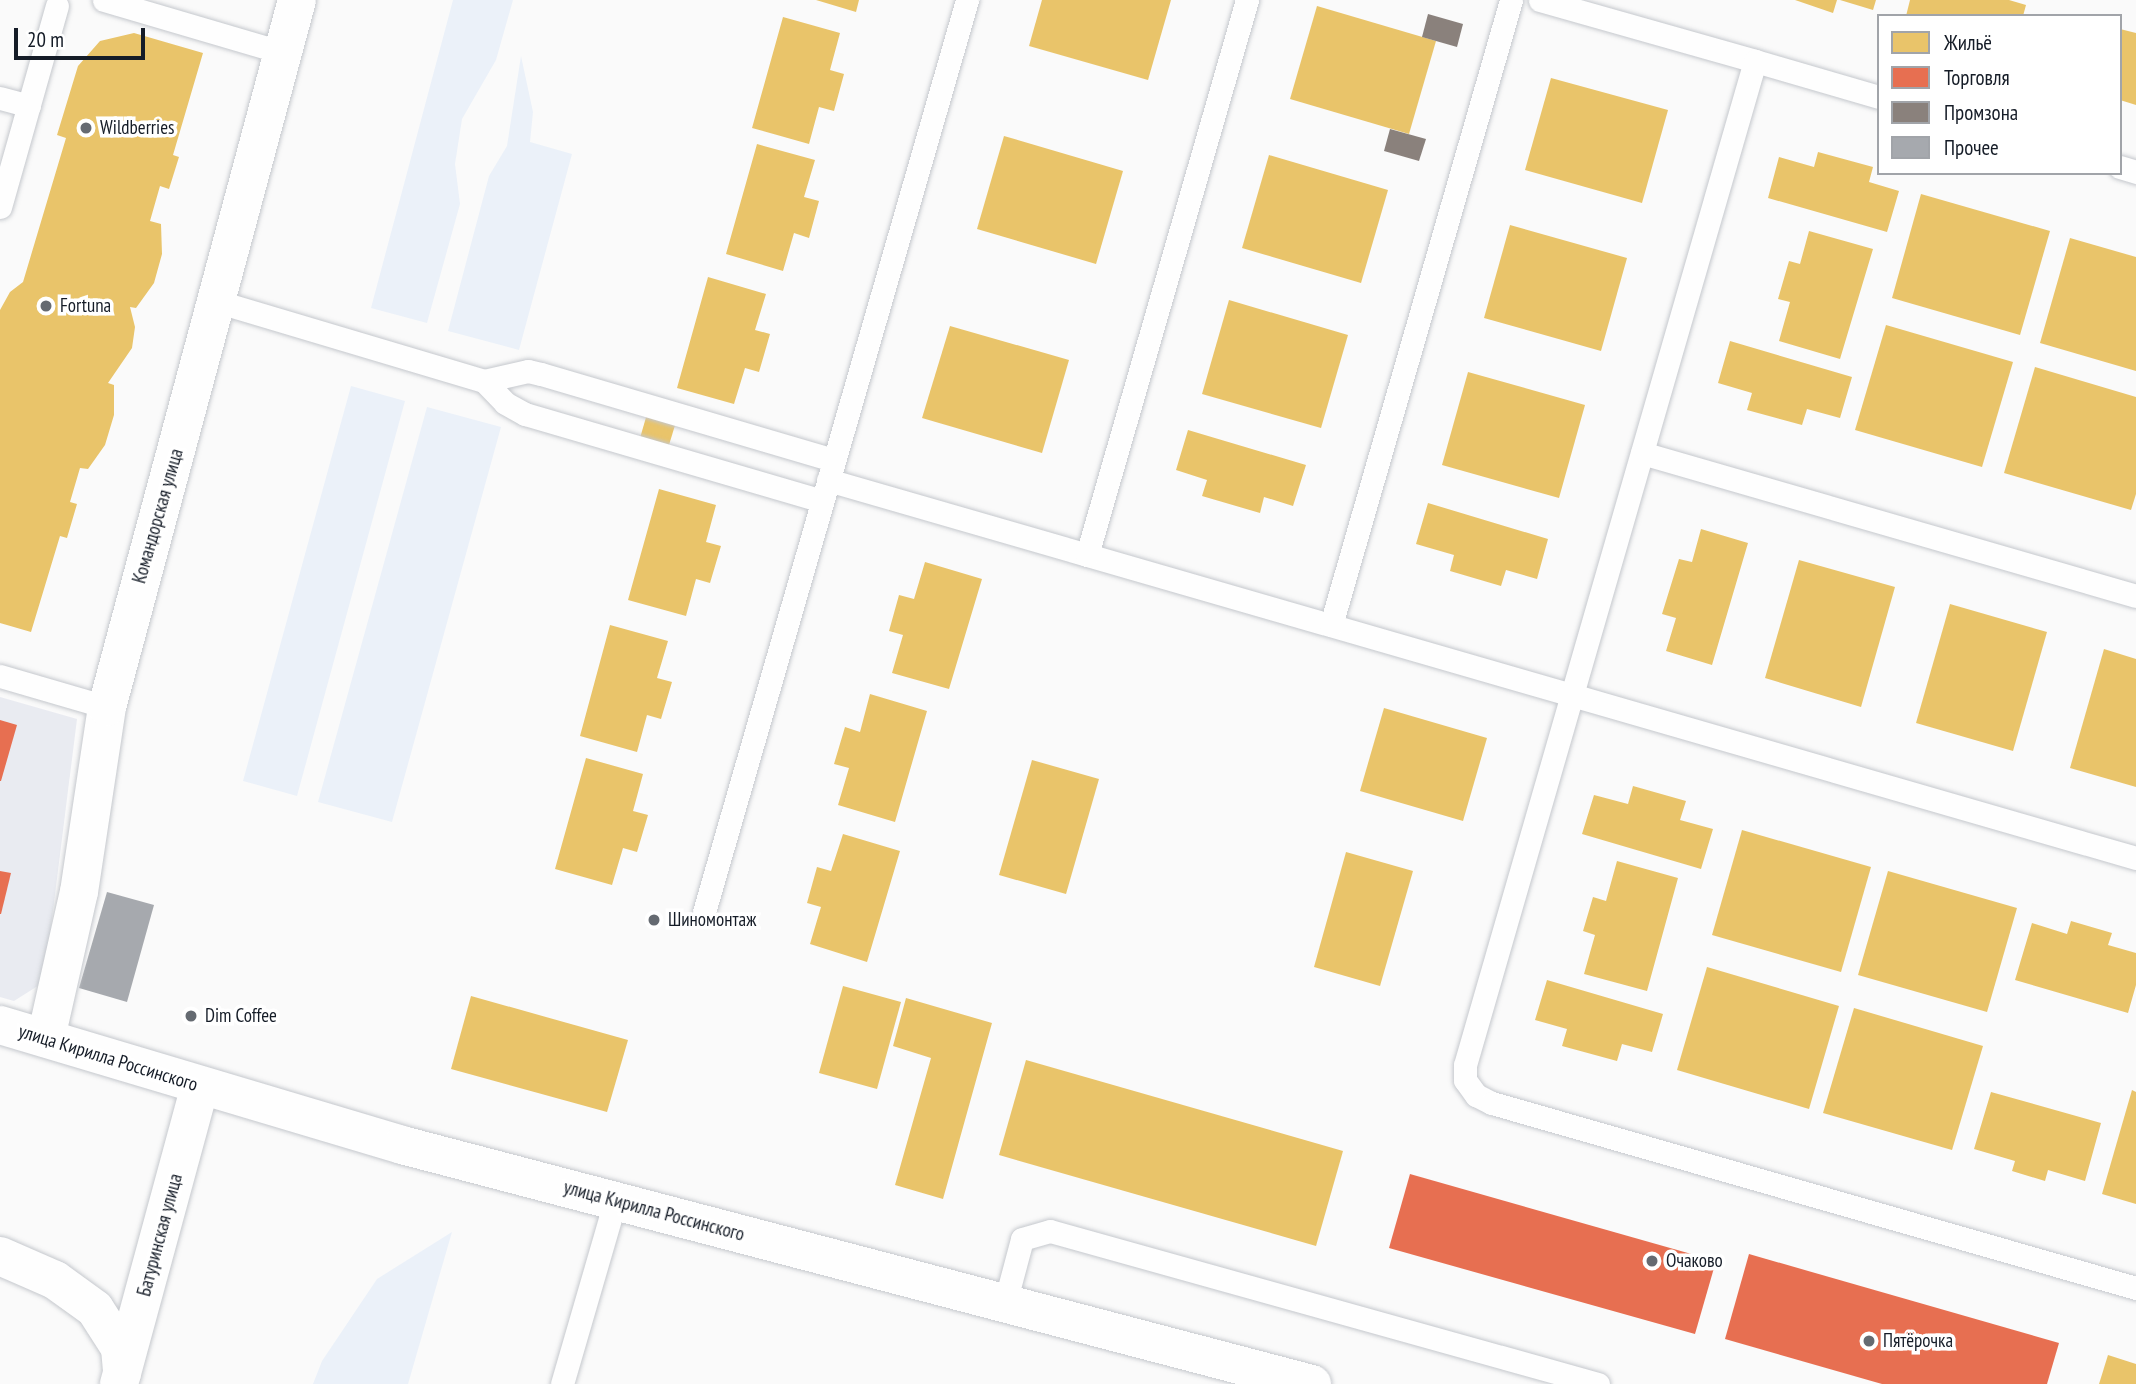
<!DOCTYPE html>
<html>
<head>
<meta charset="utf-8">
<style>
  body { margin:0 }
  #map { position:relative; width:2136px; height:1384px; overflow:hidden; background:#fafafa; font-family:"PT Sans Narrow",sans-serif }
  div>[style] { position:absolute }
  .built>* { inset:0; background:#e9ebf1 }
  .green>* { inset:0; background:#ebf1f9 }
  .homes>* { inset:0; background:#e9c46a }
  .shops>* { inset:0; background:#e76f51 }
  .industry>* { inset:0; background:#8a817c }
  .building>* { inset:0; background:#a6a9ae }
  .roads { filter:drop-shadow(0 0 2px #c5c8cd) drop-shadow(0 0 2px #c5c8cd) }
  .service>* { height:23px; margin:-11.5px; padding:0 11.5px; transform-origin:11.5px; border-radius:11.5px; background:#fefefe }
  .minor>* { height:38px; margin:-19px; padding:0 19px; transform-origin:19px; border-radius:19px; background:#fefefe }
  .tertiary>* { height:38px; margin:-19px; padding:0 19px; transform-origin:19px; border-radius:19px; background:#fefefe }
  .secondary>* { height:38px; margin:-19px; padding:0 19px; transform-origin:19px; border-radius:19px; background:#fefefe }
  .dots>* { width:19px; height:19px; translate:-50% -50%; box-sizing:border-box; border:4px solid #fff; border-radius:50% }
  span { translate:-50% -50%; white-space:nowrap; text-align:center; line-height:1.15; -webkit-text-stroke:7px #fff; paint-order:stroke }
  .poi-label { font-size:19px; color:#151c27 }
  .left { translate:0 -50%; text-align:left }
  .street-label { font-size:19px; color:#151c27 }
  .legend { position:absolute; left:1877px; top:14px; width:245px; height:161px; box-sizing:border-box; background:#fff; border:2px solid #a1a4a9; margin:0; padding:9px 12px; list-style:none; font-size:21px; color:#151c27 }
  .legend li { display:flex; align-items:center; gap:14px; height:35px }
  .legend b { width:35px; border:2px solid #a1a4a9 }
  .scale { position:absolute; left:14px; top:28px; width:131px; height:32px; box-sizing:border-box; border:4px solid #151c27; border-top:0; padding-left:9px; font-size:21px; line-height:24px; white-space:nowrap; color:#151c27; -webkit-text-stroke:5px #fff; paint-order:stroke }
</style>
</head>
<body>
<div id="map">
  <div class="built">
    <div style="clip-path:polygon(0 697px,77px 719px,44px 982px,14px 1001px,0 997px)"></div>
  </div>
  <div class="green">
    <div style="clip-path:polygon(453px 0,513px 0,496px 60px,462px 119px,455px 164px,460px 204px,427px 323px,371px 308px)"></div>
    <div style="clip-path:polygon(521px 56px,533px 112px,530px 142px,572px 154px,519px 350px,448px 331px,489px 176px,507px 146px)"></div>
    <div style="clip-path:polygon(351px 386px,405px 401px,297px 796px,243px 781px)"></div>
    <div style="clip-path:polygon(427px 407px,501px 427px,392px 822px,318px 802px)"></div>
    <div style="clip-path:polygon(452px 1232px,408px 1384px,313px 1384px,322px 1361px,377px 1279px)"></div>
  </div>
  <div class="homes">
    <div style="clip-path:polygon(816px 0,859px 0,856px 12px)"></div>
    <div style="clip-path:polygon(1042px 0,1171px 0,1148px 80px,1029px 46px)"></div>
    <div style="clip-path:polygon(1795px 0,1837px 0,1833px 13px)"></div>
    <div style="clip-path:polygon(1840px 0,1876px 0,1873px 10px)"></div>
    <div style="clip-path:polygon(1910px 0,2009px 0,2026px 5px,2023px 16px,1906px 16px)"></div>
    <div style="clip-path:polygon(1317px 6px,1436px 41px,1409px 134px,1290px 99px)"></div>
    <div style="clip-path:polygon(783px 17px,840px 33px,830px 70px,844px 74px,834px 111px,819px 107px,809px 144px,752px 128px)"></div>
    <div style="clip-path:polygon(2120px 29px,2136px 33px,2136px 105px,2120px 100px)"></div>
    <div style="clip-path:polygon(134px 33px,203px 53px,173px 155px,179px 157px,169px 189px,160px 186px,150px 221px,161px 224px,162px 254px,154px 283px,136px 308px,130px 307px,135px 327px,132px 348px,108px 383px,114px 385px,114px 415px,105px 445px,88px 469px,80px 468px,70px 502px,77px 504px,67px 538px,60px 536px,31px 632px,0 623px,0 310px,10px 292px,23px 282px,66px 138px,57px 135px,78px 66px,100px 41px)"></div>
    <div style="clip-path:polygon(1551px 78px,1668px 110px,1642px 203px,1525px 170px)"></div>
    <div style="clip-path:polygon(1004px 136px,1123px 171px,1096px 264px,977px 229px)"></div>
    <div style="clip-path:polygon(757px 144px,815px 160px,804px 197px,819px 201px,809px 238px,794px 233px,783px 271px,726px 254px)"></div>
    <div style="clip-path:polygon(1818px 152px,1873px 167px,1869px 182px,1899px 191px,1887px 232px,1768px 198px,1779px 157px,1814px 167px)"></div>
    <div style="clip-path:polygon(1269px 155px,1388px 190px,1361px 283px,1242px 248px)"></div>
    <div style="clip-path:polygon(1921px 194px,2050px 231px,2020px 335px,1892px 298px)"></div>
    <div style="clip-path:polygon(1510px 225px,1627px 258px,1601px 351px,1484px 318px)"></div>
    <div style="clip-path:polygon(1809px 231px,1873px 249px,1840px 359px,1779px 341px,1790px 302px,1778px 299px,1789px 261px,1800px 264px)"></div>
    <div style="clip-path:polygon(2070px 238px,2136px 257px,2136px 371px,2040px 343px)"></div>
    <div style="clip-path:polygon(708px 277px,766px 294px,755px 330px,770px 334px,759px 372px,745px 368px,734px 404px,677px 388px)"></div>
    <div style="clip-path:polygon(1229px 300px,1348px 335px,1321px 428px,1202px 394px)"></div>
    <div style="clip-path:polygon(1886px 325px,2013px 362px,1982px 467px,1855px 430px)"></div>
    <div style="clip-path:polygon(950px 326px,1069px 360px,1042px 453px,922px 418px)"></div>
    <div style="clip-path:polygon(1730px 341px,1852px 377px,1840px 418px,1807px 409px,1802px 425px,1747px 410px,1752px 393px,1718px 383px)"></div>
    <div style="clip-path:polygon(2035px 367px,2136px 397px,2136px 494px,2131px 510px,2004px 473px)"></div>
    <div style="clip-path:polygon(1468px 372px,1585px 405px,1559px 498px,1442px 465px)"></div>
    <div style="clip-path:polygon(647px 414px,676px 422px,669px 445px,640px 438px)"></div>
    <div style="clip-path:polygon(1188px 430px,1306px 465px,1293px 506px,1264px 497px,1260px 513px,1202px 496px,1207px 480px,1176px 470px)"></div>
    <div style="clip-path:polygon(659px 489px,716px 505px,706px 542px,721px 546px,710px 583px,696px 579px,686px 616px,628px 600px)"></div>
    <div style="clip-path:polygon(1428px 503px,1548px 539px,1537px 579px,1506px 570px,1501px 586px,1450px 571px,1454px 555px,1416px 544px)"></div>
    <div style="clip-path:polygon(1701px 529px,1748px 543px,1712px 665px,1666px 651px,1676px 618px,1662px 614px,1679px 559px,1692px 562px)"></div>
    <div style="clip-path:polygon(1799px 560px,1895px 587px,1861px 707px,1765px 678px)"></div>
    <div style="clip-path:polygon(925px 562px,982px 579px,949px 689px,892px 673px,903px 635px,889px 631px,899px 595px,914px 599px)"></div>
    <div style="clip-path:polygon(1950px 604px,2047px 632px,2013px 751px,1916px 723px)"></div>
    <div style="clip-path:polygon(610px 625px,668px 641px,657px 678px,672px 682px,661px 719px,647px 715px,637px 752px,580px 736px)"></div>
    <div style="clip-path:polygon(2104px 649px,2136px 659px,2136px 787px,2070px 768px)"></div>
    <div style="clip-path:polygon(870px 694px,927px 711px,895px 822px,838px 805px,849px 768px,834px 764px,845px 727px,860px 732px)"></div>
    <div style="clip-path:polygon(1384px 708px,1487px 738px,1463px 821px,1360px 791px)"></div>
    <div style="clip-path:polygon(586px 758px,643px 774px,633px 811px,648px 815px,637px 852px,623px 848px,612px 885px,555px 869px)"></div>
    <div style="clip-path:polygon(1032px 760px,1099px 779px,1066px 894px,999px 875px)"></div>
    <div style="clip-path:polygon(1633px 786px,1686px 801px,1680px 820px,1713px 829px,1701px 869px,1582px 834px,1594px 795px,1628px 804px)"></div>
    <div style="clip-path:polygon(1742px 830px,1871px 867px,1841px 972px,1712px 935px)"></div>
    <div style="clip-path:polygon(843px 834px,900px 851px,867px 962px,810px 944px,821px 907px,807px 903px,817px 867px,831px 871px)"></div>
    <div style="clip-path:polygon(1346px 852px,1413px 871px,1380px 986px,1314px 967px)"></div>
    <div style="clip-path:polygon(1617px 861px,1678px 878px,1647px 991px,1584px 974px,1595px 935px,1583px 931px,1593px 897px,1606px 901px)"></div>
    <div style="clip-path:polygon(1888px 871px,2017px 908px,1987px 1012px,1858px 975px)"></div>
    <div style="clip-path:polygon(2071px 921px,2112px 933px,2108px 945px,2136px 953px,2136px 985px,2128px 1013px,2015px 980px,2032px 923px,2067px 934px)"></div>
    <div style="clip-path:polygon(1707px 967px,1839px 1006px,1809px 1109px,1677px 1070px)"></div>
    <div style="clip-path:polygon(1547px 980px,1663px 1014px,1652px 1052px,1622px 1044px,1617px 1061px,1562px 1046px,1567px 1029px,1535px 1020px)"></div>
    <div style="clip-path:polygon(843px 986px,901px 1002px,877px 1089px,819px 1073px)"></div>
    <div style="clip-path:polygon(471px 996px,628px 1040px,607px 1112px,451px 1069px)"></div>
    <div style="clip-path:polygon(906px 998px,992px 1023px,943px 1199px,895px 1185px,931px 1058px,893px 1046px)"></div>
    <div style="clip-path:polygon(1854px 1008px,1983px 1046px,1952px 1150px,1823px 1113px)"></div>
    <div style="clip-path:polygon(1026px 1060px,1343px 1151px,1316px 1246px,999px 1155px)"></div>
    <div style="clip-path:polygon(2132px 1090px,2136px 1092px,2136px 1204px,2102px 1194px)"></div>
    <div style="clip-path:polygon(1991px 1092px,2101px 1123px,2085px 1181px,2048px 1170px,2045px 1181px,2012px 1171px,2015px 1161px,1974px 1149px)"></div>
    <div style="clip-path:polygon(2108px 1355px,2136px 1364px,2136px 1384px,2099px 1384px)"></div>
  </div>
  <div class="shops">
    <div style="clip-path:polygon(0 720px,17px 725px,1px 781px,0 781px)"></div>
    <div style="clip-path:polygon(0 871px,11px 873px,1px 914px,0 914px)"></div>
    <div style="clip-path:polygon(1410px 1174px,1716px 1261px,1695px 1334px,1389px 1248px)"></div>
    <div style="clip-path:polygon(1749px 1254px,2059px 1343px,2047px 1384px,1882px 1384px,1725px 1339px)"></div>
  </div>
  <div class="industry">
    <div style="clip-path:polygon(1428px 14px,1463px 24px,1457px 47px,1422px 37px)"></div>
    <div style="clip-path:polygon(1390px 129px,1426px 139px,1419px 161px,1384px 151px)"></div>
  </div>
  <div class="building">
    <div style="clip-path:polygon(107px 892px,154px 905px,127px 1002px,79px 988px)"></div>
  </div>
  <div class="roads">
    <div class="service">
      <div style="left:104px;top:0;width:188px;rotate:16.4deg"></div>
      <div style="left:1540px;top:0;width:223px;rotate:15.8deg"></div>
      <div style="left:1879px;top:97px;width:129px;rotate:-163.8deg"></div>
      <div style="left:1755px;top:61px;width:1045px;rotate:106.11deg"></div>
      <div style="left:1465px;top:1065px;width:15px;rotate:90deg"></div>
      <div style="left:1465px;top:1080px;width:19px;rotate:54deg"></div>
      <div style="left:1476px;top:1095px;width:18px;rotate:27deg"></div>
      <div style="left:1492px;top:1103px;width:670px;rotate:16.03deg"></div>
      <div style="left:0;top:98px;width:30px;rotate:15deg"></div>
      <div style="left:2120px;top:167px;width:17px;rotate:17deg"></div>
      <div style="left:0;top:207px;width:209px;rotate:-74.2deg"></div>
      <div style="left:219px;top:302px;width:277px;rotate:16.6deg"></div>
      <div style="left:484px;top:381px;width:45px;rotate:-12.8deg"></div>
      <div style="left:528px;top:371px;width:13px;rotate:13deg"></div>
      <div style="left:541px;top:374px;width:305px;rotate:16.4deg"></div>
      <div style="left:484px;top:381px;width:30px;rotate:46deg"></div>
      <div style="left:505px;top:403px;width:23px;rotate:29deg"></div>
      <div style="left:525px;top:414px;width:309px;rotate:16.3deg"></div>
      <div style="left:1642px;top:453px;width:514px;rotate:16.14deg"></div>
      <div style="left:828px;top:480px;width:1362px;rotate:16.12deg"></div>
      <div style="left:1087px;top:555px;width:578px;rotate:-73.92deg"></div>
      <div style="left:1331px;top:625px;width:650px;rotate:-73.93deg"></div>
      <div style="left:0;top:676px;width:111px;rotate:16.2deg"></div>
      <div style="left:704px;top:912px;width:949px;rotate:-73.91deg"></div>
      <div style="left:1005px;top:1303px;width:66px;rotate:-75.1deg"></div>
      <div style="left:1022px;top:1239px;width:29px;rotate:-16deg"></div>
      <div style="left:1050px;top:1231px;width:569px;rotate:15.6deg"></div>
      <div style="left:562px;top:1384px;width:191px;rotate:-73.8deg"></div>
    </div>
    <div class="minor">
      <div style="left:46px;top:1038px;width:150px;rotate:-77.3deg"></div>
      <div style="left:79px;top:892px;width:187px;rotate:-81.4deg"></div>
      <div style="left:107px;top:707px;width:732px;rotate:-74.96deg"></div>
    </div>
    <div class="tertiary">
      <div style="left:0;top:1256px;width:60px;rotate:23.6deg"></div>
      <div style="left:55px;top:1280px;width:49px;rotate:35.9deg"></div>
      <div style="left:95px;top:1309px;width:46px;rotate:57.3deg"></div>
      <div style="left:120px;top:1348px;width:25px;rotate:85deg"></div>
      <div style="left:119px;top:1384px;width:309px;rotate:-74.8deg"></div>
    </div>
    <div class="secondary">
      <div style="left:0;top:1025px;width:420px;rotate:16.6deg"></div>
      <div style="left:402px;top:1145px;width:941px;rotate:14.72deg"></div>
    </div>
  </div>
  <div class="dots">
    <div style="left:86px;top:128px;background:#656a71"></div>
    <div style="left:46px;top:306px;background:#656a71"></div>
    <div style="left:654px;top:920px;background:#656a71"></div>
    <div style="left:191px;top:1016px;background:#656a71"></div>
    <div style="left:1652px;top:1261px;background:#656a71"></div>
    <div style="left:1869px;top:1341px;background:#656a71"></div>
  </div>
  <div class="poi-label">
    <span class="left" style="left:100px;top:128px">Wildberries</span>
    <span class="left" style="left:60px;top:306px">Fortuna</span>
    <span class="left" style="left:668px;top:920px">Шиномонтаж</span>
    <span class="left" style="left:205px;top:1016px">Dim Coffee</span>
    <span class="left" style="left:1666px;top:1261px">Очаково</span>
    <span class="left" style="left:1883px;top:1341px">Пятёрочка</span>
  </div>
  <div class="street-label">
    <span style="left:158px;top:516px;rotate:-74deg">Командорская улица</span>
    <span style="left:108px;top:1058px;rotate:17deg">улица Кирилла Россинского</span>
    <span style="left:654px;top:1211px;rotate:15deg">улица Кирилла Россинского</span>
    <span style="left:160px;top:1235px;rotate:-75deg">Батуринская улица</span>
  </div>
  <ul class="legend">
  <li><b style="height:19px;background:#e9c46a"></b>Жильё</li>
  <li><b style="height:19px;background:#e76f51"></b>Торговля</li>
  <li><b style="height:19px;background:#8a817c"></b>Промзона</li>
  <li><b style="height:19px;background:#a6a9ae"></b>Прочее</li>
  </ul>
  <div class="scale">20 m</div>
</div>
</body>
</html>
